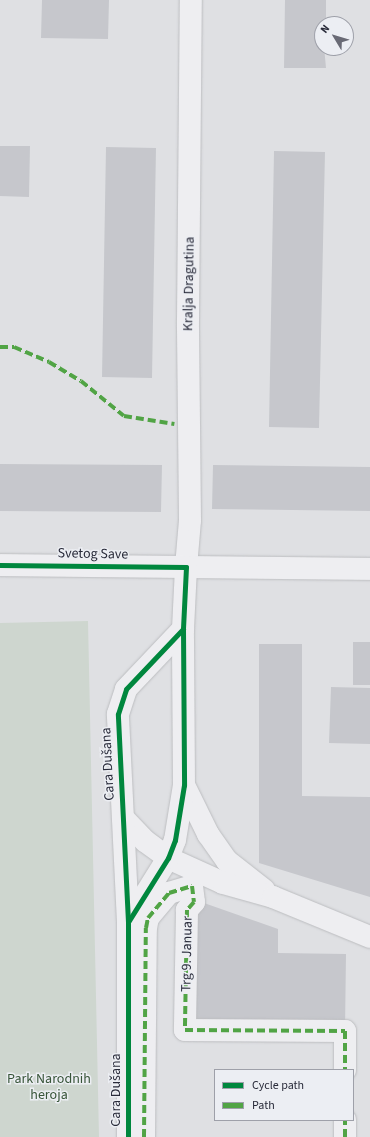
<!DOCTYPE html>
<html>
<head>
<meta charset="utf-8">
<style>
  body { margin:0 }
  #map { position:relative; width:370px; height:1137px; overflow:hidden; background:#dfe0e3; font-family:"Source Sans 3",sans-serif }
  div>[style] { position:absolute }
  .green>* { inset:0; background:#ced6cf }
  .building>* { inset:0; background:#c6c7cc }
  .roads { filter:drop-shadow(0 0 1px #bcbdc0) drop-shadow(0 0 1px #bcbdc0) }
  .pedestrian>* { height:22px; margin:-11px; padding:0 11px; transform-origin:11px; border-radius:11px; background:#eeeef1 }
  .minor>* { height:22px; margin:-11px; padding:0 11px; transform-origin:11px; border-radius:11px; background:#eeeef1 }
  .tertiary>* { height:22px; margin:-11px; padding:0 11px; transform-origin:11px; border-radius:11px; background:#eeeef1 }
  .quiet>* { height:4px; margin-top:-2px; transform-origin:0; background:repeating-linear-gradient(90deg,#51a445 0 8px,transparent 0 12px) }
  .cycleway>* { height:5px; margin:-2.5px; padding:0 2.5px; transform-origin:2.5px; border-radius:2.5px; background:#00873e }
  span { translate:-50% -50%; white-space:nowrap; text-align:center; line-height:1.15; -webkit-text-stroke:3px #eceef3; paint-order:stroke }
  .street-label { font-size:14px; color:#292b3a }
  .park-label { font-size:14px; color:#375438 }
  .legend { position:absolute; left:214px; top:1069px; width:140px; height:52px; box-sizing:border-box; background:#eceef3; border:1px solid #9ea0a9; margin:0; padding:5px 7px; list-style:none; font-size:12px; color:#292b3a }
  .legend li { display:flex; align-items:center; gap:8px; height:20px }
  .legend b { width:20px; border:1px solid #9ea0a9 }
  .north { position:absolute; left:314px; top:16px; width:40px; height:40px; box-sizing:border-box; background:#eceef3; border:1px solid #9ea0a9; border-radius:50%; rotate:308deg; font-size:11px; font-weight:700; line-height:16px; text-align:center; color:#292b3a }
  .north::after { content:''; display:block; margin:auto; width:14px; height:18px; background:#696a75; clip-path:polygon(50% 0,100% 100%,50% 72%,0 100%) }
</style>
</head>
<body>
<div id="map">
  <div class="green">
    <div style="clip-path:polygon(88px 621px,99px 1137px,0 1137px,0 623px)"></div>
  </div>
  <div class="building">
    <div style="clip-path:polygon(42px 0,109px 0,108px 39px,41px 38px)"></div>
    <div style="clip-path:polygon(285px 0,326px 0,326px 24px,322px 24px,326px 68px,284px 68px)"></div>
    <div style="clip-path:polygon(0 146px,30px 146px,29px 197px,0 196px)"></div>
    <div style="clip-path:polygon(106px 147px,156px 148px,152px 378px,102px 377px)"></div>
    <div style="clip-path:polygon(274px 151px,325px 152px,319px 428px,269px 427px)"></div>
    <div style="clip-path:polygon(0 464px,162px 465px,161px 512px,0 511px)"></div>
    <div style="clip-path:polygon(213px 465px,370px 467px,370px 511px,212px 509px)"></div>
    <div style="clip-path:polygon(353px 642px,370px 642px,370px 685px,353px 685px)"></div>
    <div style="clip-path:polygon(259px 644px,302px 644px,302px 796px,370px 797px,370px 897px,259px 863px)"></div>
    <div style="clip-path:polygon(331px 687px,370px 688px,370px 744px,329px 743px)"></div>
    <div style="clip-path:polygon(204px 903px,278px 929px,278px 953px,346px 954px,345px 1031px,185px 1030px,187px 910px)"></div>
  </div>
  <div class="roads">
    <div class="pedestrian">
      <div style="left:144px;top:1137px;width:209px;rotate:-89.5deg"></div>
      <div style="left:146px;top:928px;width:10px;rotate:-79deg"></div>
      <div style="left:148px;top:918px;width:33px;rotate:-50deg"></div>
      <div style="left:169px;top:893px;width:24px;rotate:-17deg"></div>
      <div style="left:192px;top:886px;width:16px;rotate:83deg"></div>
      <div style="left:194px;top:902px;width:11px;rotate:131deg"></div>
      <div style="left:187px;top:910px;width:120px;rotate:91deg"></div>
      <div style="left:185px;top:1030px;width:160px;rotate:0.4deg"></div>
      <div style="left:345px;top:1031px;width:39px;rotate:90deg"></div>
      <div style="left:345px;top:1137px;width:17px;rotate:-90deg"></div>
    </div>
    <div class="minor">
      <div style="left:186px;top:567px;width:47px;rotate:-85.1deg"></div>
      <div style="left:190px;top:520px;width:199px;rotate:-90.6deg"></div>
      <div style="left:188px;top:321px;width:321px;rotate:-89.5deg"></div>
      <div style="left:184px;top:785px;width:55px;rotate:63.9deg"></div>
      <div style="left:208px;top:834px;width:33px;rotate:55deg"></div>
      <div style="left:227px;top:861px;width:47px;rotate:38.1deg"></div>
      <div style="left:123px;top:818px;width:32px;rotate:46deg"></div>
      <div style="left:145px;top:841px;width:29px;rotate:36deg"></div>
      <div style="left:168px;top:858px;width:60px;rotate:24.4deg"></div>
      <div style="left:223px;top:883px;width:52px;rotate:15.6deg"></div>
      <div style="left:273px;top:897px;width:105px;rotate:22.4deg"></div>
    </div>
    <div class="tertiary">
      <div style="left:0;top:565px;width:370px;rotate:0.6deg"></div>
      <div style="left:128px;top:922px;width:75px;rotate:-58deg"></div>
      <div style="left:168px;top:858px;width:19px;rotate:-69deg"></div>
      <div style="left:175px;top:840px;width:56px;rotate:-80.7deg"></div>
      <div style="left:184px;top:785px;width:156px;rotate:-90.4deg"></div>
      <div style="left:183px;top:629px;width:62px;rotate:-87.2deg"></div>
      <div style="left:128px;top:1137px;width:215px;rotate:-90deg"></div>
      <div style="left:128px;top:922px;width:208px;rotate:-92.8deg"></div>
      <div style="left:118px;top:714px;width:26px;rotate:-72deg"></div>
      <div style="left:126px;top:689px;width:83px;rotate:-46.5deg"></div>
    </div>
  </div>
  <div class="quiet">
    <div style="left:0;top:347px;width:14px"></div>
    <div style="left:14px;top:347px;width:38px;rotate:23deg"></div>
    <div style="left:49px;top:362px;width:37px;rotate:31deg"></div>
    <div style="left:81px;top:381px;width:55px;rotate:39.1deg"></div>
    <div style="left:124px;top:416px;width:51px;rotate:9.1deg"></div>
    <div style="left:144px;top:1137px;width:209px;rotate:-89.5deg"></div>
    <div style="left:146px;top:928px;width:10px;rotate:-79deg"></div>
    <div style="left:148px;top:918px;width:33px;rotate:-50deg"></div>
    <div style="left:169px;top:893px;width:24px;rotate:-17deg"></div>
    <div style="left:192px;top:886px;width:16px;rotate:83deg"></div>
    <div style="left:194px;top:902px;width:11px;rotate:131deg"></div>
    <div style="left:187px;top:910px;width:120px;rotate:91deg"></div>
    <div style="left:185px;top:1030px;width:160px;rotate:0.4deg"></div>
    <div style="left:345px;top:1031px;width:39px;rotate:90deg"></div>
    <div style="left:345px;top:1137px;width:17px;rotate:-90deg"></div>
  </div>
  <div class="cycleway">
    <div style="left:0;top:565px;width:186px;rotate:0.6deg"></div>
    <div style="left:186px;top:567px;width:62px;rotate:92.8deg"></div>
    <div style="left:183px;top:629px;width:156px;rotate:89.6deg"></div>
    <div style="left:184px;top:785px;width:56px;rotate:99.3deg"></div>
    <div style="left:175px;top:840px;width:19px;rotate:111deg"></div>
    <div style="left:168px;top:858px;width:75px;rotate:122deg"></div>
    <div style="left:128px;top:1137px;width:215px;rotate:-90deg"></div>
    <div style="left:128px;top:922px;width:208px;rotate:-92.8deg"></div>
    <div style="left:118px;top:714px;width:26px;rotate:-72deg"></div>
    <div style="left:126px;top:689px;width:83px;rotate:-46.5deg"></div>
  </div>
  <div class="street-label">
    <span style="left:189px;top:284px;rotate:-89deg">Kralja Dragutina</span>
    <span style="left:93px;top:554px;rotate:1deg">Svetog Save</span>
    <span style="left:108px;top:764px;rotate:-93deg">Cara Dušana</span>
    <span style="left:187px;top:954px;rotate:-89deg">Trg 9. Januar</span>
    <span style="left:116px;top:1090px;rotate:-90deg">Cara Dušana</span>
  </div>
  <div class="park-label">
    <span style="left:49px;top:1087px">Park Narodnih<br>heroja</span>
  </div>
  <ul class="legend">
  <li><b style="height:5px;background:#00873e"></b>Cycle path</li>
  <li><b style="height:5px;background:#51a445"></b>Path</li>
  </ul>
  <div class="north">N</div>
</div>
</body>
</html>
